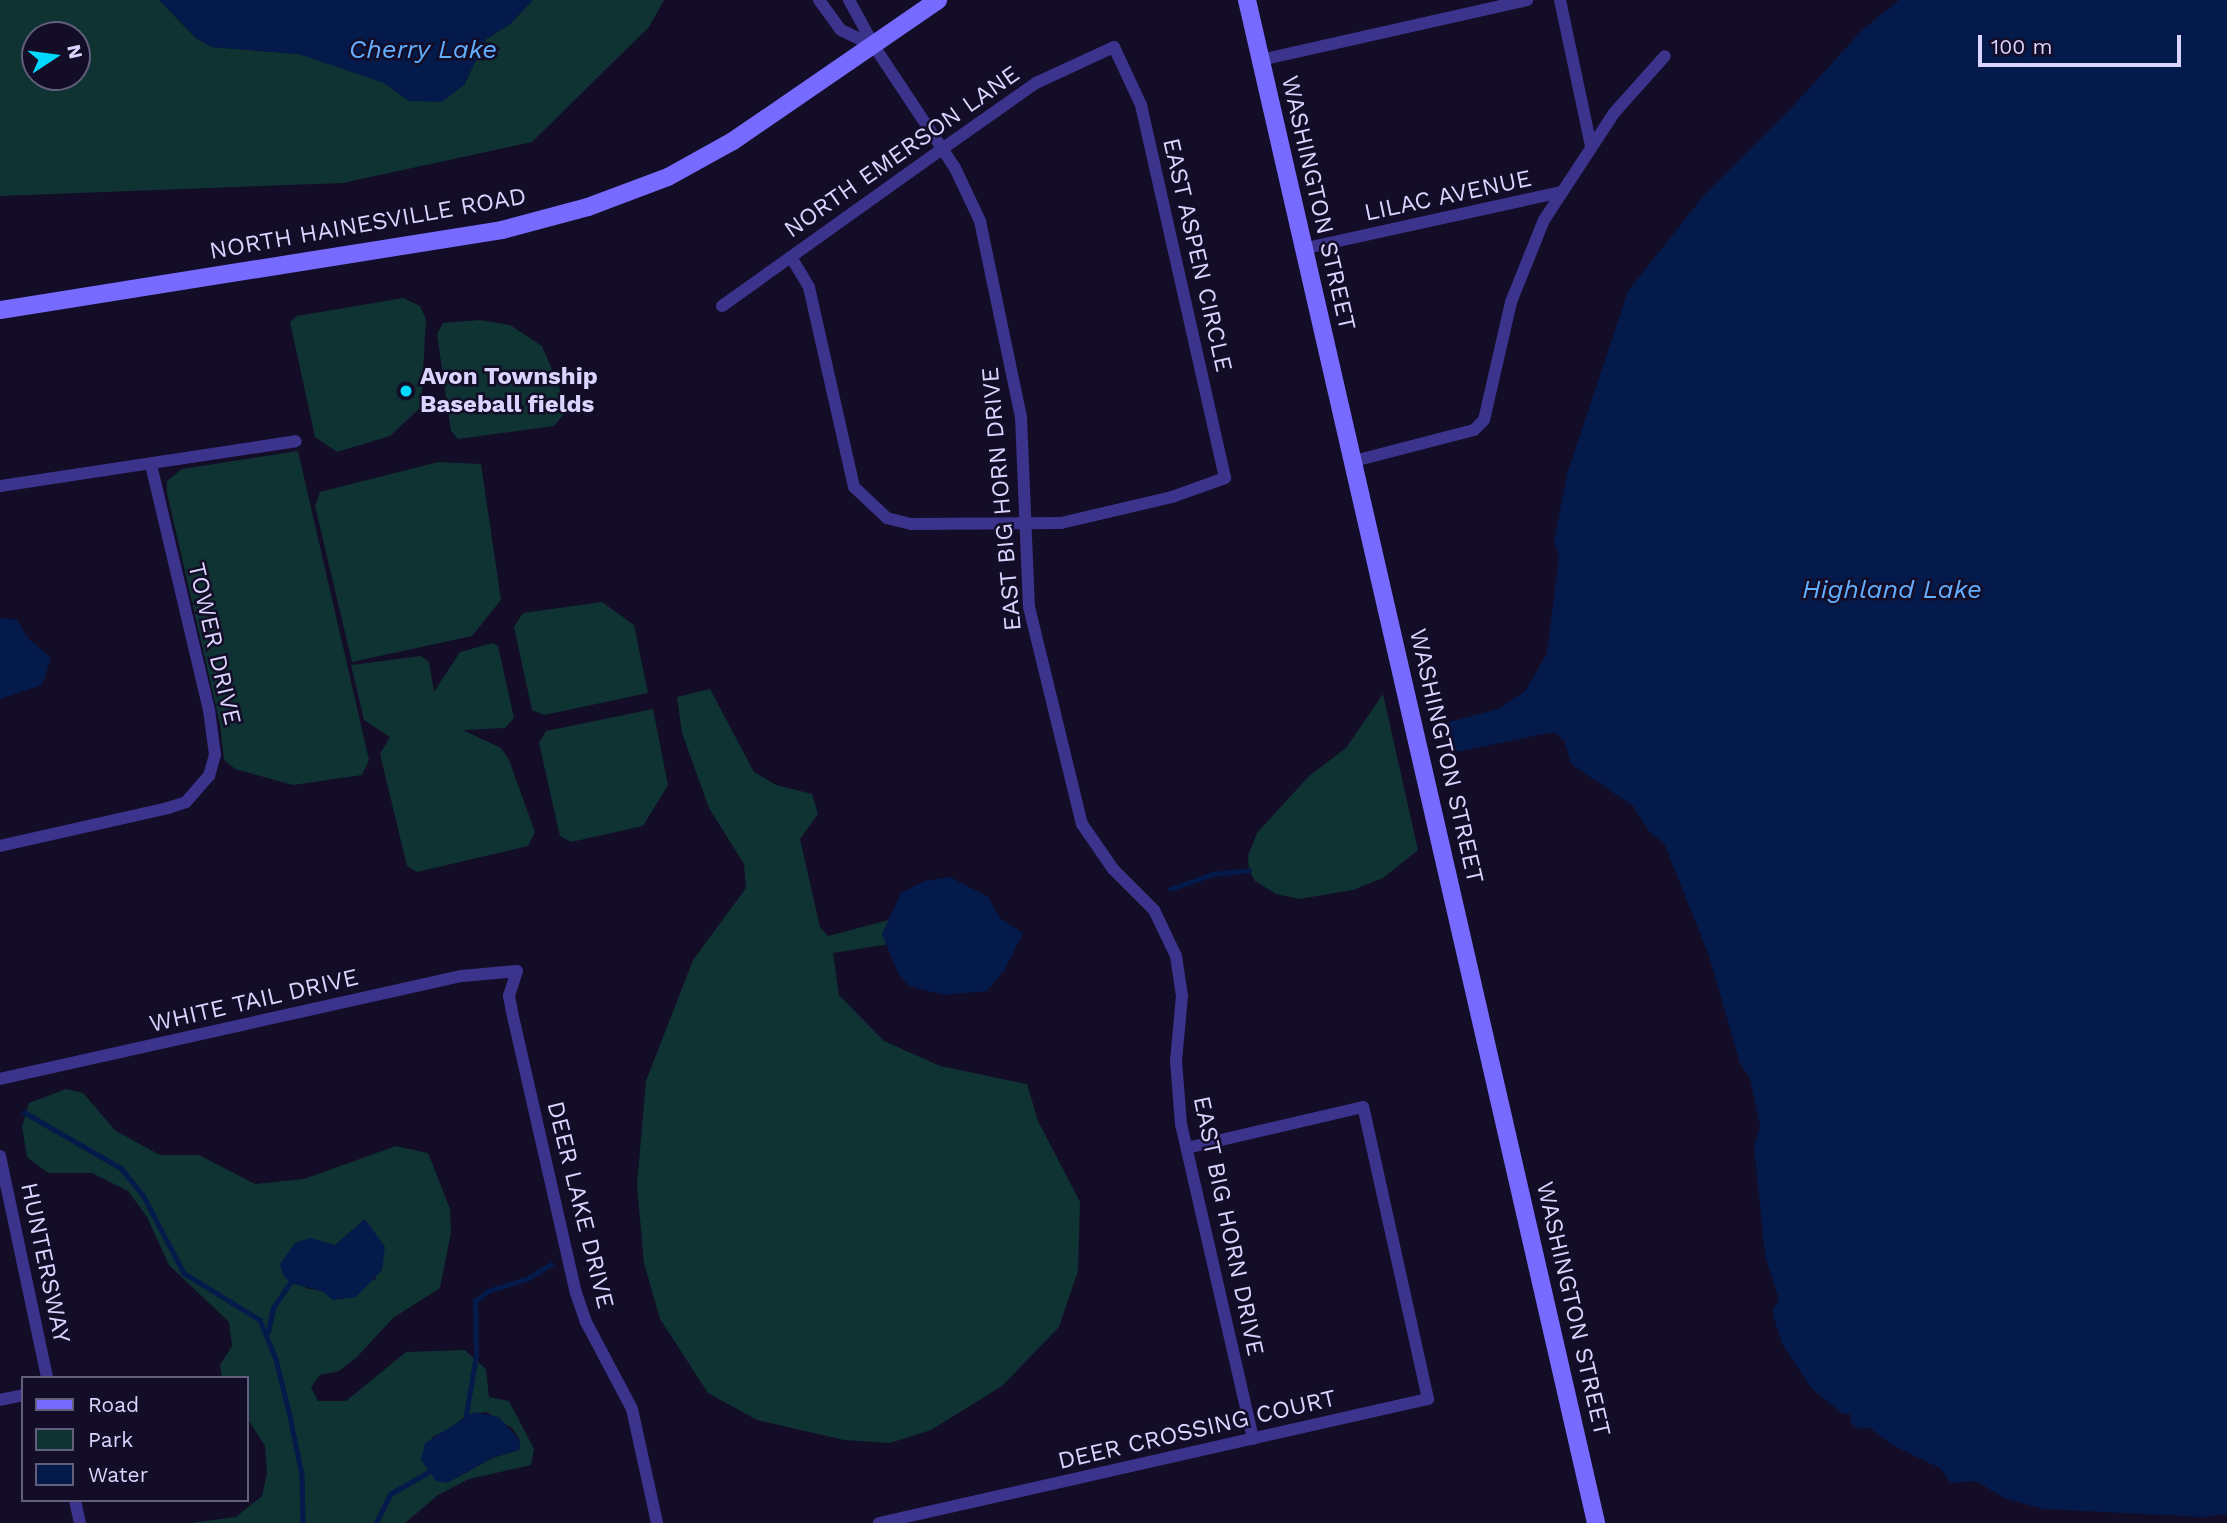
<!DOCTYPE html>
<html>
<head>
<meta charset="utf-8">
<style>
  body { margin:0 }
  #map { position:relative; width:2227px; height:1523px; overflow:hidden; background:#130d28; font-family:"Work Sans",sans-serif }
  div>[style] { position:absolute }
  .green>* { inset:0; background:#0f3233 }
  .water>* { inset:0; background:#041a4a }
  .stream>* { height:4.5px; margin:-2.25px; padding:0 2.25px; transform-origin:2.25px; border-radius:2.25px; background:#041a4a }
  .minor>* { height:12px; margin:-6px; padding:0 6px; transform-origin:6px; border-radius:6px; background:#3b338c }
  .secondary>* { height:18px; margin:-9px; padding:0 9px; transform-origin:9px; border-radius:9px; background:#776bff }
  .dots>* { width:19px; height:19px; translate:-50% -50%; box-sizing:border-box; border:4px solid #130d28; border-radius:50% }
  span { translate:-50% -50%; white-space:nowrap; text-align:center; line-height:1.15; -webkit-text-stroke:5px #130d28; paint-order:stroke }
  .street-label { font-size:24px; color:#dbd4ff }
  .poi-label { font-size:24px; color:#dbd4ff; font-weight:700 }
  .left { translate:0 -50%; text-align:left }
  .water-label { font-size:26px; color:#62aeff; font-style:italic }
  .legend { position:absolute; left:21px; top:1376px; width:228px; height:126px; box-sizing:border-box; background:#130d28; border:2px solid #635d7e; margin:0; padding:9px 12px; list-style:none; font-size:21px; color:#dbd4ff }
  .legend li { display:flex; align-items:center; gap:14px; height:35px }
  .legend b { width:35px; border:2px solid #635d7e }
  .north { position:absolute; left:21px; top:21px; width:70px; height:70px; box-sizing:border-box; background:#130d28; border:2px solid #635d7e; border-radius:50%; rotate:77deg; font-size:19px; font-weight:700; line-height:28px; text-align:center; color:#dbd4ff }
  .north::after { content:''; display:block; margin:auto; width:24px; height:32px; background:#00d8ff; clip-path:polygon(50% 0,100% 100%,50% 72%,0 100%) }
  .scale { position:absolute; left:1978px; top:35px; width:203px; height:32px; box-sizing:border-box; border:4px solid #dbd4ff; border-top:0; padding-left:9px; font-size:21px; line-height:24px; white-space:nowrap; color:#dbd4ff; -webkit-text-stroke:5px #130d28; paint-order:stroke }
</style>
</head>
<body>
<div id="map">
  <div class="green">
    <div style="clip-path:polygon(evenodd,0 0,159px 0,196px 38px,212px 47px,299px 54px,344px 66px,384px 83px,409px 101px,464px 85px,486px 39px,510px 24px,533px 0,664px 0,649px 27px,532px 142px,343px 183px,0 196px,0 0,35px 35px,77px 35px,77px 77px,35px 77px,35px 35px)"></div>
    <div style="clip-path:polygon(403px 298px,420px 306px,426px 319px,421px 407px,390px 436px,337px 452px,315px 437px,290px 322px,297px 316px)"></div>
    <div style="clip-path:polygon(480px 320px,510px 325px,542px 346px,559px 386px,565px 413px,554px 426px,458px 439px,451px 431px,437px 334px,443px 323px)"></div>
    <div style="clip-path:polygon(298px 451px,369px 760px,362px 775px,293px 785px,235px 769px,224px 760px,220px 724px,167px 493px,167px 481px,182px 469px)"></div>
    <div style="clip-path:polygon(438px 462px,481px 464px,501px 600px,472px 636px,352px 662px,315px 506px,320px 492px)"></div>
    <div style="clip-path:polygon(602px 602px,634px 625px,648px 693px,544px 715px,532px 710px,514px 627px,523px 613px)"></div>
    <div style="clip-path:polygon(493px 643px,498px 646px,514px 718px,505px 728px,463px 730px,501px 748px,509px 760px,535px 832px,528px 846px,417px 872px,407px 866px,380px 754px,390px 737px,364px 720px,351px 665px,421px 656px,429px 662px,434px 692px,460px 652px)"></div>
    <div style="clip-path:polygon(710px 689px,754px 772px,776px 785px,812px 794px,818px 814px,800px 839px,820px 927px,828px 936px,889px 920px,882px 934px,889px 944px,833px 953px,839px 995px,884px 1041px,940px 1066px,1027px 1084px,1038px 1121px,1080px 1202px,1078px 1271px,1059px 1327px,1002px 1386px,931px 1430px,890px 1443px,844px 1440px,757px 1420px,708px 1393px,660px 1319px,644px 1263px,637px 1185px,646px 1081px,693px 960px,746px 888px,744px 864px,709px 808px,682px 733px,677px 697px)"></div>
    <div style="clip-path:polygon(1383px 694px,1418px 850px,1383px 878px,1353px 890px,1299px 899px,1276px 894px,1255px 881px,1249px 870px,1248px 856px,1257px 833px,1309px 776px,1346px 748px)"></div>
    <div style="clip-path:polygon(653px 709px,668px 785px,643px 826px,571px 842px,560px 836px,539px 743px,546px 731px)"></div>
    <div style="clip-path:polygon(evenodd,66px 1089px,83px 1093px,116px 1131px,160px 1155px,199px 1155px,255px 1184px,304px 1179px,396px 1146px,428px 1153px,450px 1209px,451px 1232px,440px 1288px,393px 1318px,356px 1358px,339px 1371px,320px 1375px,311px 1387px,318px 1401px,346px 1401px,406px 1352px,465px 1350px,486px 1369px,489px 1397px,509px 1401px,534px 1449px,531px 1465px,469px 1479px,438px 1495px,405px 1523px,190px 1523px,236px 1517px,262px 1496px,267px 1473px,265px 1446px,247px 1418px,247px 1378px,222px 1378px,220px 1365px,232px 1346px,229px 1322px,169px 1265px,147px 1217px,128px 1191px,92px 1173px,48px 1173px,27px 1157px,22px 1127px,29px 1103px,66px 1089px,365px 1219px,376px 1279px,322px 1291px,305px 1288px,314px 1242px,335px 1245px,365px 1219px,66px 1089px,486px 1412px,512px 1428px,520px 1440px,519px 1450px,492px 1458px,455px 1479px,432px 1437px,454px 1427px,466px 1415px,486px 1412px)"></div>
  </div>
  <div class="water">
    <div style="clip-path:polygon(159px 0,533px 0,510px 24px,486px 39px,464px 85px,442px 102px,409px 101px,384px 83px,299px 54px,212px 47px,196px 38px)"></div>
    <div style="clip-path:polygon(1899px 0,2227px 0,2227px 1514px,2204px 1517px,2044px 1509px,2006px 1499px,1976px 1481px,1951px 1483px,1940px 1468px,1892px 1445px,1870px 1428px,1859px 1429px,1852px 1424px,1850px 1414px,1843px 1414px,1812px 1389px,1782px 1344px,1774px 1318px,1773px 1308px,1779px 1300px,1765px 1256px,1754px 1147px,1760px 1126px,1750px 1078px,1740px 1063px,1709px 956px,1664px 843px,1650px 833px,1633px 806px,1571px 764px,1564px 740px,1554px 732px,1451px 753px,1445px 723px,1498px 709px,1525px 691px,1547px 654px,1559px 557px,1554px 541px,1567px 474px,1628px 291px,1705px 194px,1795px 104px,1862px 30px)"></div>
    <div style="clip-path:polygon(0 618px,17px 620px,28px 638px,51px 658px,42px 685px,0 699px)"></div>
    <div style="clip-path:polygon(950px 877px,988px 897px,1000px 918px,1023px 933px,1004px 971px,987px 991px,944px 995px,909px 986px,898px 973px,882px 934px,901px 893px,924px 881px)"></div>
    <div style="clip-path:polygon(365px 1219px,385px 1247px,382px 1270px,356px 1297px,333px 1300px,322px 1291px,290px 1283px,282px 1273px,280px 1264px,295px 1243px,310px 1238px,335px 1245px)"></div>
    <div style="clip-path:polygon(474px 1412px,499px 1417px,520px 1441px,519px 1450px,492px 1458px,447px 1483px,436px 1481px,421px 1460px,425px 1443px)"></div>
  </div>
  <div class="stream">
    <div style="left:1170px;top:889px;width:46px;rotate:-19.2deg"></div>
    <div style="left:1213px;top:874px;width:36px;rotate:-6deg"></div>
    <div style="left:24px;top:1112px;width:112px;rotate:30deg"></div>
    <div style="left:121px;top:1168px;width:35px;rotate:51deg"></div>
    <div style="left:143px;top:1195px;width:88px;rotate:62.3deg"></div>
    <div style="left:184px;top:1273px;width:89px;rotate:31.7deg"></div>
    <div style="left:260px;top:1320px;width:42px;rotate:67.7deg"></div>
    <div style="left:276px;top:1359px;width:59px;rotate:76.2deg"></div>
    <div style="left:290px;top:1416px;width:60px;rotate:78.5deg"></div>
    <div style="left:302px;top:1475px;width:48px;rotate:88.8deg"></div>
    <div style="left:268px;top:1332px;width:25px;rotate:-78deg"></div>
    <div style="left:273px;top:1308px;width:30px;rotate:-56deg"></div>
    <div style="left:466px;top:1415px;width:60px;rotate:-80.4deg"></div>
    <div style="left:476px;top:1356px;width:55px;rotate:-91deg"></div>
    <div style="left:475px;top:1301px;width:16px;rotate:-38deg"></div>
    <div style="left:488px;top:1291px;width:43px;rotate:-17.6deg"></div>
    <div style="left:529px;top:1278px;width:26px;rotate:-32deg"></div>
    <div style="left:376px;top:1523px;width:32px;rotate:-64deg"></div>
    <div style="left:390px;top:1494px;width:43px;rotate:-29.6deg"></div>
  </div>
  <div class="minor">
    <div style="left:819px;top:0;width:37px;rotate:54deg"></div>
    <div style="left:841px;top:30px;width:37px;rotate:26deg"></div>
    <div style="left:849px;top:0;width:52px;rotate:61.5deg"></div>
    <div style="left:874px;top:46px;width:146px;rotate:56.4deg"></div>
    <div style="left:955px;top:168px;width:59px;rotate:64.7deg"></div>
    <div style="left:980px;top:221px;width:200px;rotate:78.2deg"></div>
    <div style="left:1021px;top:417px;width:190px;rotate:87.6deg"></div>
    <div style="left:1029px;top:607px;width:223px;rotate:76.3deg"></div>
    <div style="left:1082px;top:824px;width:55px;rotate:55.4deg"></div>
    <div style="left:1113px;top:869px;width:58px;rotate:45deg"></div>
    <div style="left:1154px;top:910px;width:51px;rotate:64.4deg"></div>
    <div style="left:1176px;top:956px;width:40px;rotate:81.5deg"></div>
    <div style="left:1182px;top:996px;width:65px;rotate:95.3deg"></div>
    <div style="left:1176px;top:1061px;width:63px;rotate:85.5deg"></div>
    <div style="left:1181px;top:1124px;width:323px;rotate:77.1deg"></div>
    <div style="left:1560px;top:0;width:149px;rotate:78deg"></div>
    <div style="left:1261px;top:60px;width:273px;rotate:-12.7deg"></div>
    <div style="left:1302px;top:249px;width:265px;rotate:-12.4deg"></div>
    <div style="left:722px;top:306px;width:270px;rotate:-35.5deg"></div>
    <div style="left:942px;top:149px;width:115px;rotate:-35.1deg"></div>
    <div style="left:1036px;top:83px;width:86px;rotate:-24.8deg"></div>
    <div style="left:1114px;top:47px;width:64px;rotate:65deg"></div>
    <div style="left:1141px;top:105px;width:382px;rotate:77.3deg"></div>
    <div style="left:1225px;top:478px;width:56px;rotate:160.3deg"></div>
    <div style="left:1172px;top:497px;width:114px;rotate:166.8deg"></div>
    <div style="left:1061px;top:523px;width:150px;rotate:179.6deg"></div>
    <div style="left:911px;top:524px;width:25px;rotate:-166deg"></div>
    <div style="left:887px;top:518px;width:45px;rotate:-136.8deg"></div>
    <div style="left:854px;top:487px;width:205px;rotate:-102.7deg"></div>
    <div style="left:809px;top:287px;width:35px;rotate:-121deg"></div>
    <div style="left:1354px;top:461px;width:124px;rotate:-14.5deg"></div>
    <div style="left:1474px;top:430px;width:14px;rotate:-45deg"></div>
    <div style="left:1484px;top:420px;width:121px;rotate:-77.1deg"></div>
    <div style="left:1511px;top:302px;width:88px;rotate:-68.1deg"></div>
    <div style="left:1544px;top:220px;width:128px;rotate:-56.8deg"></div>
    <div style="left:1614px;top:113px;width:76px;rotate:-48.2deg"></div>
    <div style="left:0;top:486px;width:299px;rotate:-8.6deg"></div>
    <div style="left:0;top:846px;width:172px;rotate:-12.7deg"></div>
    <div style="left:168px;top:808px;width:19px;rotate:-18deg"></div>
    <div style="left:186px;top:802px;width:35px;rotate:-49deg"></div>
    <div style="left:209px;top:776px;width:22px;rotate:-74deg"></div>
    <div style="left:215px;top:755px;width:45px;rotate:-97.6deg"></div>
    <div style="left:209px;top:710px;width:252px;rotate:-103.3deg"></div>
    <div style="left:0;top:1079px;width:473px;rotate:-12.6deg"></div>
    <div style="left:462px;top:976px;width:55px;rotate:-5.2deg"></div>
    <div style="left:517px;top:971px;width:26px;rotate:108deg"></div>
    <div style="left:509px;top:996px;width:16px;rotate:79deg"></div>
    <div style="left:512px;top:1012px;width:288px;rotate:77.2deg"></div>
    <div style="left:576px;top:1293px;width:31px;rotate:71deg"></div>
    <div style="left:586px;top:1322px;width:98px;rotate:62.1deg"></div>
    <div style="left:632px;top:1409px;width:117px;rotate:77.6deg"></div>
    <div style="left:0;top:1156px;width:227px;rotate:78deg"></div>
    <div style="left:0;top:1400px;width:24px;rotate:-12deg"></div>
    <div style="left:75px;top:1500px;width:24px;rotate:78deg"></div>
    <div style="left:879px;top:1523px;width:563px;rotate:-12.73deg"></div>
    <div style="left:1428px;top:1399px;width:299px;rotate:-102.5deg"></div>
    <div style="left:1363px;top:1107px;width:181px;rotate:166.9deg"></div>
  </div>
  <div class="secondary">
    <div style="left:1247px;top:0;width:1562px;rotate:77.09deg"></div>
    <div style="left:0;top:310px;width:508px;rotate:-9.05deg"></div>
    <div style="left:502px;top:230px;width:89px;rotate:-15deg"></div>
    <div style="left:588px;top:207px;width:85px;rotate:-20.6deg"></div>
    <div style="left:668px;top:177px;width:74px;rotate:-29deg"></div>
    <div style="left:733px;top:141px;width:249px;rotate:-34.5deg"></div>
  </div>
  <div class="dots">
    <div style="left:406px;top:391px;background:#00d8ff"></div>
  </div>
  <div class="street-label">
    <span style="left:902px;top:152px;rotate:-35deg">NORTH EMERSON LANE</span>
    <span style="left:1448px;top:196px;rotate:-12deg">LILAC AVENUE</span>
    <span style="left:1318px;top:203px;rotate:77deg">WASHINGTON STREET</span>
    <span style="left:368px;top:224px;rotate:-10deg">NORTH HAINESVILLE ROAD</span>
    <span style="left:1197px;top:255px;rotate:77deg">EAST ASPEN CIRCLE</span>
    <span style="left:1002px;top:499px;rotate:-95deg">EAST BIG HORN DRIVE</span>
    <span style="left:214px;top:644px;rotate:77deg">TOWER DRIVE</span>
    <span style="left:1446px;top:756px;rotate:77deg">WASHINGTON STREET</span>
    <span style="left:254px;top:1001px;rotate:-13deg">WHITE TAIL DRIVE</span>
    <span style="left:580px;top:1205px;rotate:76deg">DEER LAKE DRIVE</span>
    <span style="left:1228px;top:1226px;rotate:78deg">EAST BIG HORN DRIVE</span>
    <span style="left:45px;top:1263px;rotate:78deg">HUNTERSWAY</span>
    <span style="left:1573px;top:1309px;rotate:77deg">WASHINGTON STREET</span>
    <span style="left:1197px;top:1430px;rotate:-13deg">DEER CROSSING COURT</span>
  </div>
  <div class="poi-label">
    <span class="left" style="left:420px;top:391px">Avon Township<br>Baseball fields</span>
  </div>
  <div class="water-label">
    <span style="left:423px;top:50px">Cherry Lake</span>
    <span style="left:1892px;top:590px">Highland Lake</span>
  </div>
  <ul class="legend">
  <li><b style="height:9px;background:#776bff"></b>Road</li>
  <li><b style="height:19px;background:#0f3233"></b>Park</li>
  <li><b style="height:19px;background:#041a4a"></b>Water</li>
  </ul>
  <div class="north">N</div>
  <div class="scale">100 m</div>
</div>
</body>
</html>
